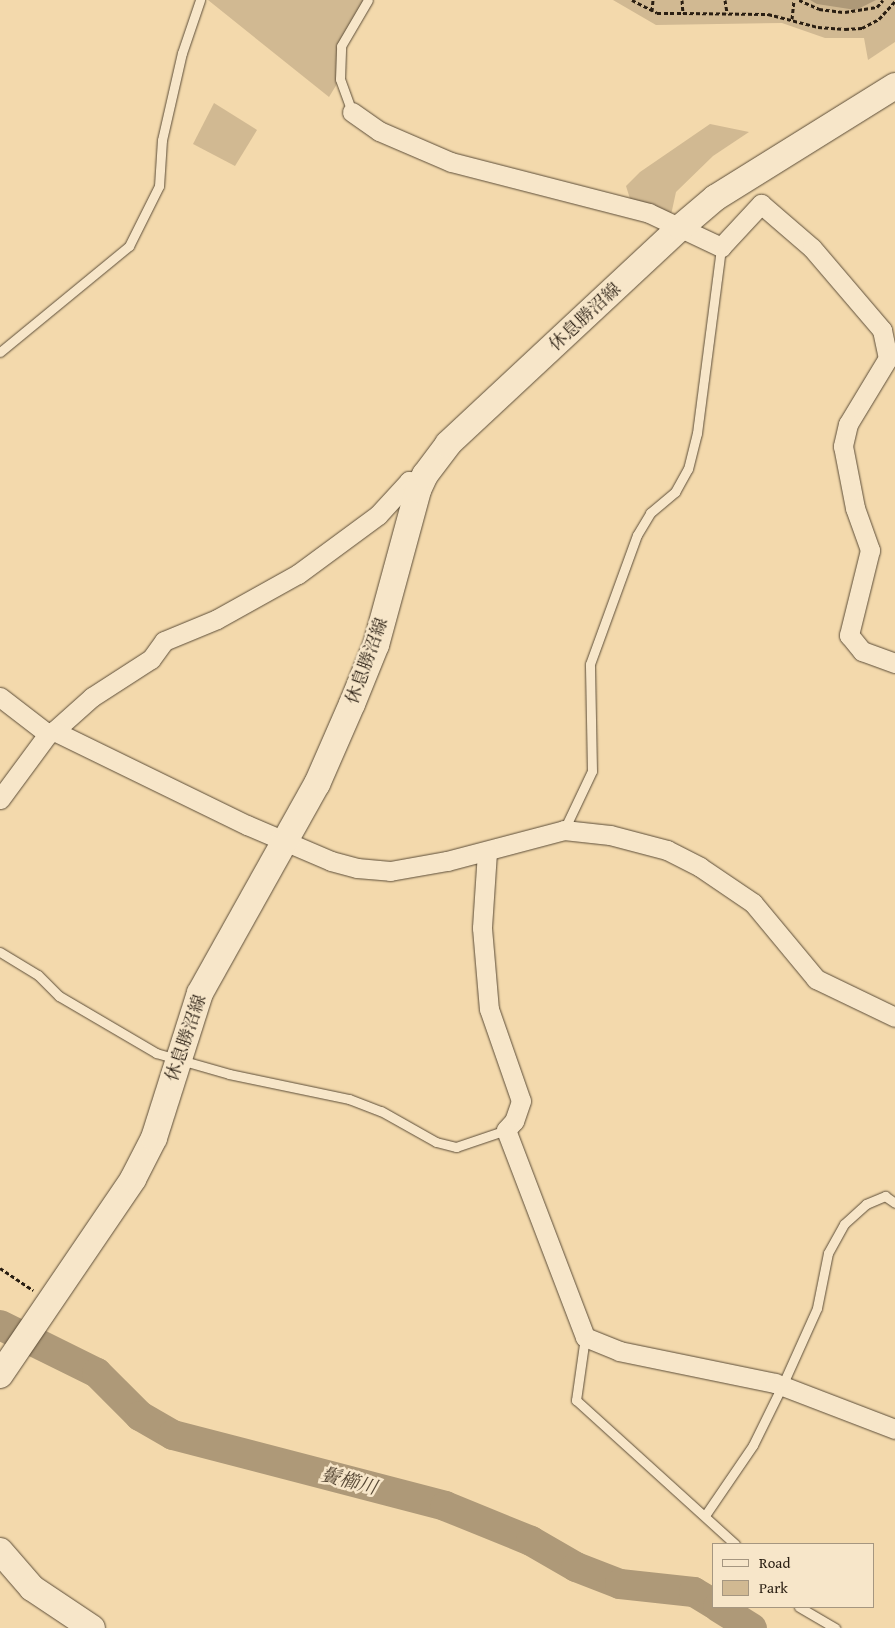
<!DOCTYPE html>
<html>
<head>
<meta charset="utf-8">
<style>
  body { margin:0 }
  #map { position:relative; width:895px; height:1628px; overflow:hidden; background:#f3d9ac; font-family:"Gentium Book Plus","Noto Serif JP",serif }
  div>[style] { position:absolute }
  .green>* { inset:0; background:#d1b992 }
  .water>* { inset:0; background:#ae9978 }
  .river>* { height:30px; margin:-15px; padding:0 15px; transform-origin:15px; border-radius:15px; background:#ae9978 }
  .path>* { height:3px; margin-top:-1.5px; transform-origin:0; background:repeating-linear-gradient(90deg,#291e12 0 4px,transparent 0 6.5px) }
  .roads { filter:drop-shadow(0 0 1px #5c4d38) drop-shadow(0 0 1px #5c4d38) }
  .service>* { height:9px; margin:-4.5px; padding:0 4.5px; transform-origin:4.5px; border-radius:4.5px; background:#f7e6c9 }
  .minor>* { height:19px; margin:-9.5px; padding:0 9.5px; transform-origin:9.5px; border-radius:9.5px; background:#f7e6c9 }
  .secondary>* { height:26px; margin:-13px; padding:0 13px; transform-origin:13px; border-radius:13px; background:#f7e6c9 }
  span { translate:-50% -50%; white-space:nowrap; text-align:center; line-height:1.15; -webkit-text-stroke:5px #f7e6c9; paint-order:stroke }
  .street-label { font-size:18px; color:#291e12 }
  .water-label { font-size:19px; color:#584936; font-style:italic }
  .legend { position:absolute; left:712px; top:1543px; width:162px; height:65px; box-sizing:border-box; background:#f7e6c9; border:1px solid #a59680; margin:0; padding:6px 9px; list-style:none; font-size:15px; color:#291e12 }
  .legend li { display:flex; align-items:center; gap:10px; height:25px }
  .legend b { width:25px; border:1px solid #a59680 }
</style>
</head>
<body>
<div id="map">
  <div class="green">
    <div style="clip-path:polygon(208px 0,368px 0,341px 46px,340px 79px,329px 97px)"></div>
    <div style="clip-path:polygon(613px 0,895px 0,895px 42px,868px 60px,864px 38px,825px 38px,782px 23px,656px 25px)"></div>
    <div style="clip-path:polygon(214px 103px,257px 130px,235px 166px,193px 144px)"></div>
    <div style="clip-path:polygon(710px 124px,749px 132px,713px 156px,676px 192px,671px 215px,631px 202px,626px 186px,640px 172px)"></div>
  </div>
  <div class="water">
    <div style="clip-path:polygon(810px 0,876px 0,856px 10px,817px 4px)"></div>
  </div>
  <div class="river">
    <div style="left:0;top:1325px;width:108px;rotate:26.3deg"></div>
    <div style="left:97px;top:1373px;width:61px;rotate:45deg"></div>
    <div style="left:140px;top:1416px;width:38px;rotate:30deg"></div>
    <div style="left:173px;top:1435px;width:281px;rotate:14.6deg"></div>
    <div style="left:445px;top:1506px;width:93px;rotate:22.1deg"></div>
    <div style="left:531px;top:1541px;width:52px;rotate:30deg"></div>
    <div style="left:576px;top:1567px;width:47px;rotate:21.1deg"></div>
    <div style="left:620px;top:1584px;width:74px;rotate:6.2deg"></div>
    <div style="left:694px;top:1592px;width:23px;rotate:31deg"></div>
    <div style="left:718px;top:1607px;width:40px;rotate:32deg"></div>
  </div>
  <div class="path">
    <div style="left:632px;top:0;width:28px;rotate:27deg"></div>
    <div style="left:657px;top:13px;width:26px"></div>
    <div style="left:682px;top:0;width:13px;rotate:86deg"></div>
    <div style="left:683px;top:13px;width:85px;rotate:0.7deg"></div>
    <div style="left:768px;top:14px;width:52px;rotate:14.6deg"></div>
    <div style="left:818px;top:27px;width:27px;rotate:4deg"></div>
    <div style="left:845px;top:29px;width:17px;rotate:-3deg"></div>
    <div style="left:862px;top:28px;width:19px;rotate:-28deg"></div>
    <div style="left:879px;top:19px;width:24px;rotate:-48deg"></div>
    <div style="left:725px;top:0;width:13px;rotate:81deg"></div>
    <div style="left:799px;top:0;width:22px;rotate:24deg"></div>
    <div style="left:819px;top:9px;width:26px;rotate:7deg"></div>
    <div style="left:845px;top:12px;width:32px;rotate:-9deg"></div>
    <div style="left:877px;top:7px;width:9px;rotate:-49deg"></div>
    <div style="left:652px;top:11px;width:11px;rotate:-85deg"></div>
    <div style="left:792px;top:19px;width:19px;rotate:-84deg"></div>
    <div style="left:0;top:1268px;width:40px;rotate:34deg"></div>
  </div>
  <div class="roads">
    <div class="service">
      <div style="left:352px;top:112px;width:35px;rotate:-110deg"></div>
      <div style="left:340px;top:79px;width:33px;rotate:-88deg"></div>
      <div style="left:341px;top:46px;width:53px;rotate:-59.6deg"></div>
      <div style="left:0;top:352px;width:167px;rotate:-39.4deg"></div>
      <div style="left:129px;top:246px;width:67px;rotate:-63.4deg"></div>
      <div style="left:159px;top:186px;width:46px;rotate:-86.3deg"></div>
      <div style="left:162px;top:140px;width:89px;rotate:-77.1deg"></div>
      <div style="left:182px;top:53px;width:56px;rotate:-71.2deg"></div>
      <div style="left:564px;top:830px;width:65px;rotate:-64.6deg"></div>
      <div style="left:592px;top:771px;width:107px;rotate:-91.1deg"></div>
      <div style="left:590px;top:664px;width:137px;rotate:-70deg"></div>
      <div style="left:637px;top:535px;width:26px;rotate:-59deg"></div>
      <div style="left:650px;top:513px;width:33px;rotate:-40deg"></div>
      <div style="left:675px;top:492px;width:26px;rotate:-61deg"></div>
      <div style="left:688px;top:469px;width:37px;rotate:-76deg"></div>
      <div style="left:697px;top:433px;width:188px;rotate:-82.6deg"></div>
      <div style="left:0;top:952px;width:44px;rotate:31.2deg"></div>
      <div style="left:38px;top:975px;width:30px;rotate:45deg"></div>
      <div style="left:59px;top:996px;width:113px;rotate:30.4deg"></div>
      <div style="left:156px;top:1053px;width:76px;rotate:16deg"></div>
      <div style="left:229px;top:1074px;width:123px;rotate:11.8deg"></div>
      <div style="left:349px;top:1099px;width:34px;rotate:21deg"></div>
      <div style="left:381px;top:1111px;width:63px;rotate:29.4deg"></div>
      <div style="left:436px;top:1142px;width:21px;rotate:14deg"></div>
      <div style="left:456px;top:1147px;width:53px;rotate:-18.8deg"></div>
      <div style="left:585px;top:1337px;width:64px;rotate:98.1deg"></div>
      <div style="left:576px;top:1400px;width:215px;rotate:42.2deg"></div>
      <div style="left:706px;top:1514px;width:83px;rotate:-55.7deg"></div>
      <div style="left:753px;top:1445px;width:66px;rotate:-63.8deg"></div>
      <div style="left:782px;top:1386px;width:85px;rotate:-65.8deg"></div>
      <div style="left:817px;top:1308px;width:56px;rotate:-78.7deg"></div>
      <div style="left:828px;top:1253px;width:33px;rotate:-61deg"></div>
      <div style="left:844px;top:1224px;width:30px;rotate:-42deg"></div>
      <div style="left:866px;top:1204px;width:21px;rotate:-23deg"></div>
      <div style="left:885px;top:1196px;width:12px;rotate:35deg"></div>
      <div style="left:799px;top:1607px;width:42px;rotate:30.3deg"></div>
    </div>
    <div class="minor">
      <div style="left:352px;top:112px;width:33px;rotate:35deg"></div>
      <div style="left:379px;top:131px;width:78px;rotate:23.3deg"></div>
      <div style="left:451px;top:162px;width:204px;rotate:14.4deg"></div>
      <div style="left:649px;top:213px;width:80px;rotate:25.3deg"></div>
      <div style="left:721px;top:247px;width:59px;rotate:-47.1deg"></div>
      <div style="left:761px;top:204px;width:67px;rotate:40.8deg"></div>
      <div style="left:812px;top:248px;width:108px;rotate:49.5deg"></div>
      <div style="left:882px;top:330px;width:29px;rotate:78deg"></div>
      <div style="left:888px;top:358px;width:77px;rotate:121.2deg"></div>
      <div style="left:848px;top:424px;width:23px;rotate:103deg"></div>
      <div style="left:843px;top:446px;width:63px;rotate:79deg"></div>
      <div style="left:855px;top:508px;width:45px;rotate:70.3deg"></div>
      <div style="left:870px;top:550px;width:88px;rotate:103.9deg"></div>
      <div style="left:849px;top:635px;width:21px;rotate:51deg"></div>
      <div style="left:862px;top:651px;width:35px;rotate:20deg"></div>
      <div style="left:0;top:697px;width:61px;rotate:37.6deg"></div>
      <div style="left:48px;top:734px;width:7px;rotate:-27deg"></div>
      <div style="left:54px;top:731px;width:51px;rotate:-41.8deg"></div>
      <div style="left:92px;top:697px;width:70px;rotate:-32.8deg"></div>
      <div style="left:151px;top:659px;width:22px;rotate:-54deg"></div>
      <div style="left:164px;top:641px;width:57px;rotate:-22.5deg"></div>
      <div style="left:217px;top:619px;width:93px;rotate:-29.1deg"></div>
      <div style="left:298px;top:574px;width:99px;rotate:-36.4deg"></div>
      <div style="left:378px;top:515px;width:46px;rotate:-47.6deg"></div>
      <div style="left:409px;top:481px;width:12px;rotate:14deg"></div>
      <div style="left:54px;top:731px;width:215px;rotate:26deg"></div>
      <div style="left:247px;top:825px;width:91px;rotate:23.2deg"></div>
      <div style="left:331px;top:861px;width:27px;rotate:15deg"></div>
      <div style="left:357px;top:868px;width:33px;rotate:5deg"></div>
      <div style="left:390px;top:871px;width:58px;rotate:-10deg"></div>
      <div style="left:447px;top:861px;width:121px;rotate:-14.8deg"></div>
      <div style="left:564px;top:830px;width:46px;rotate:6.2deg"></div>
      <div style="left:610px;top:835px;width:59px;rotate:14.7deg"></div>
      <div style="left:667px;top:850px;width:37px;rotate:27deg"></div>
      <div style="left:700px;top:867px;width:64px;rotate:34.2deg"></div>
      <div style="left:753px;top:903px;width:99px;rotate:50.3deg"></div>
      <div style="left:816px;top:979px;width:88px;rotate:25.7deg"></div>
      <div style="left:0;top:799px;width:81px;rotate:-53.6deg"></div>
      <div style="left:487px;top:852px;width:76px;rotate:93.8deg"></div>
      <div style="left:482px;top:928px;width:81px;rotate:85.1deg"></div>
      <div style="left:489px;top:1009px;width:97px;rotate:70.8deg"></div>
      <div style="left:521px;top:1101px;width:21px;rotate:109deg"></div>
      <div style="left:514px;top:1121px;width:12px;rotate:132deg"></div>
      <div style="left:506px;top:1130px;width:222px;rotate:69.1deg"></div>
      <div style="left:585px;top:1337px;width:37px;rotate:22deg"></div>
      <div style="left:619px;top:1351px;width:159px;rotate:11.6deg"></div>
      <div style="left:775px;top:1383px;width:129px;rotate:21deg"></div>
    </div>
    <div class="secondary">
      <div style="left:0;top:1375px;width:237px;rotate:-55.8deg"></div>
      <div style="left:133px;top:1179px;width:46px;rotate:-62.9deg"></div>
      <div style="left:154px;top:1138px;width:152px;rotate:-72.4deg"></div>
      <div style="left:200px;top:993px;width:240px;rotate:-60.8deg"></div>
      <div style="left:317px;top:784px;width:87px;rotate:-66.4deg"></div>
      <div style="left:352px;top:704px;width:64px;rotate:-67.9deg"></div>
      <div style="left:376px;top:645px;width:161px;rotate:-74.8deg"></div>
      <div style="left:418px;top:490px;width:17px;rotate:-65deg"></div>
      <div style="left:425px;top:475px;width:39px;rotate:-53deg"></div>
      <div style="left:448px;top:444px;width:318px;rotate:-43deg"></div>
      <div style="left:681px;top:227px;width:45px;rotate:-40.5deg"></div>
      <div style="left:715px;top:198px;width:212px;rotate:-31.9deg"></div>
      <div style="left:0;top:1551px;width:49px;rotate:49.1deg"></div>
      <div style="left:32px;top:1588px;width:72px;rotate:33.7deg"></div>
    </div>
  </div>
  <div class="street-label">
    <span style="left:585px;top:317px;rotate:-43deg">休息勝沼線</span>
    <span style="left:367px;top:661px;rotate:-70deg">休息勝沼線</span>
    <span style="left:186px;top:1038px;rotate:-71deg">休息勝沼線</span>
  </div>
  <div class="water-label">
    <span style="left:349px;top:1481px;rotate:15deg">鬢櫛川</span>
  </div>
  <ul class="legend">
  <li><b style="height:6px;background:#f7e6c9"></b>Road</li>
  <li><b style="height:14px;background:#d1b992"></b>Park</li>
  </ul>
</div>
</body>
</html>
